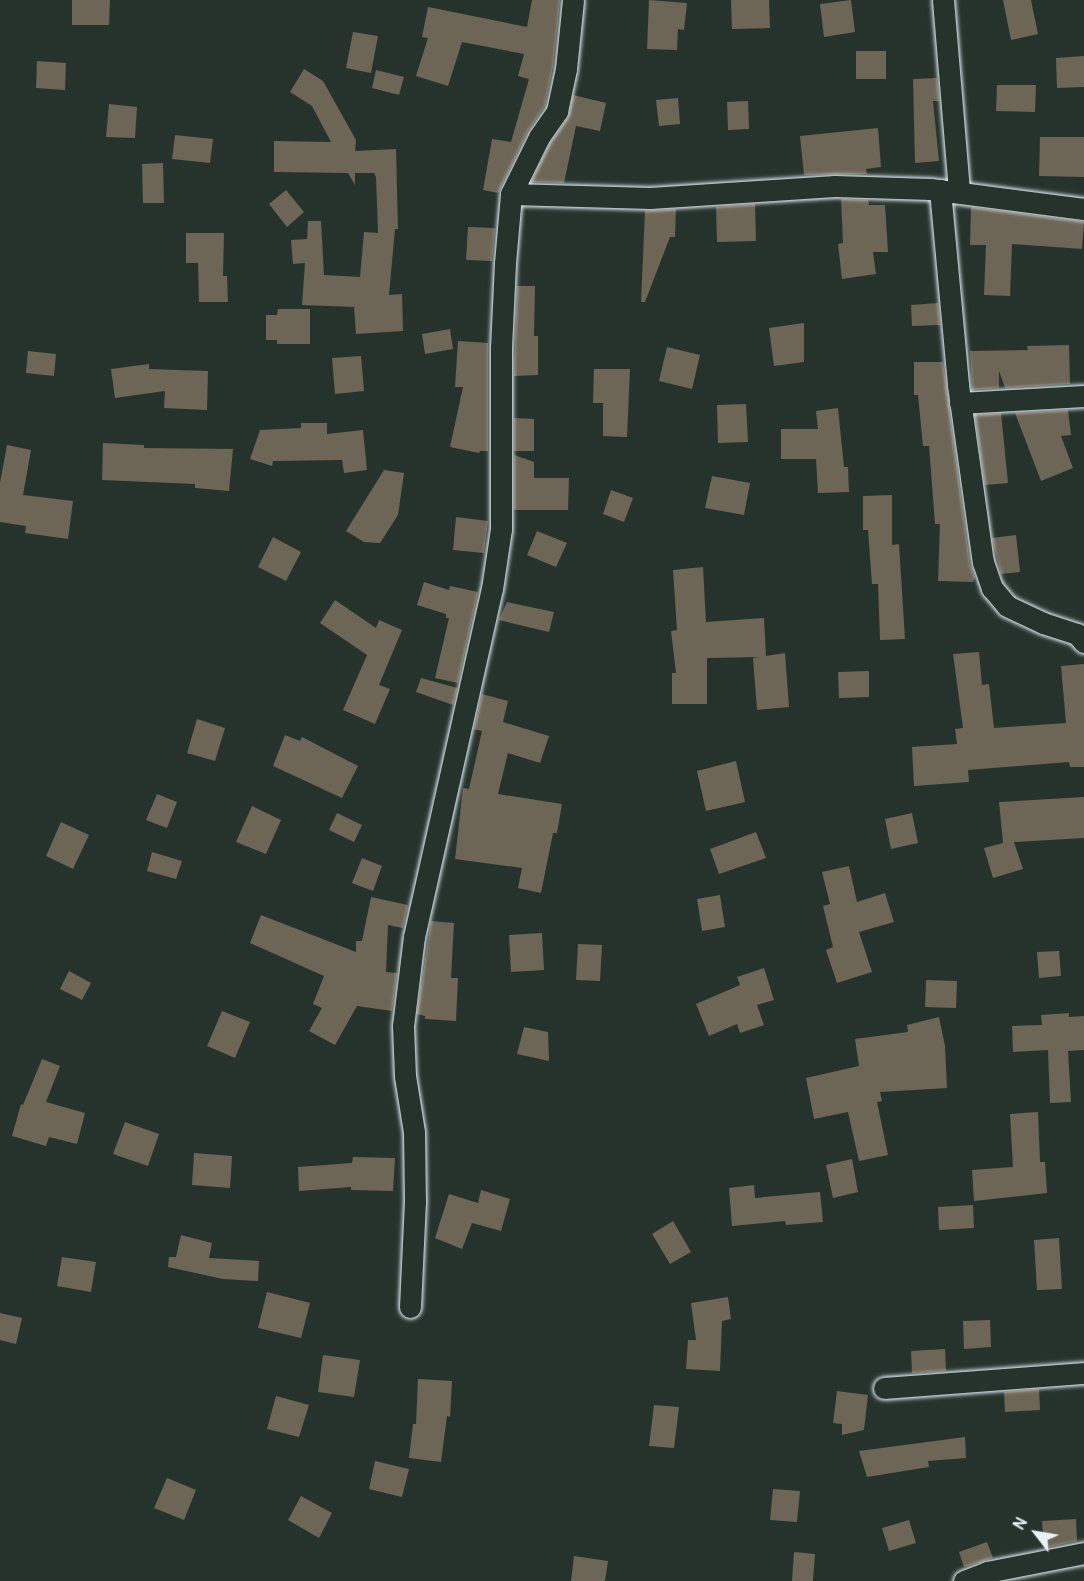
<!DOCTYPE html>
<html>
<head>
<meta charset="utf-8">
<style>
  body { margin:0 }
  #map { position:relative; width:1084px; height:1581px; overflow:hidden; background:#26332d; font-family:Pangolin,sans-serif }
  div>[style] { position:absolute }
  .building>* { inset:0; background:#6d6555 }
  .roads { filter:drop-shadow(0 0 2px #e8f1f8) drop-shadow(0 0 2px #e8f1f8) }
  .minor>* { height:21px; margin:-10.5px; padding:0 10.5px; transform-origin:10.5px; border-radius:10.5px; background:#26332d }
  span { translate:-50% -50%; white-space:nowrap; text-align:center; line-height:1.15; -webkit-text-stroke:5px #26332d; paint-order:stroke }
  .north { position:absolute; left:1006px; top:1503px; width:60px; height:60px; -webkit-text-stroke:4px #26332d; paint-order:stroke; rotate:301deg; font-size:16px; font-weight:700; line-height:24px; text-align:center; color:#e8f1f8 }
  .north::after { content:''; display:block; margin:auto; width:21px; height:27px; background:#e8f1f8; clip-path:polygon(50% 0,100% 100%,50% 72%,0 100%) }
</style>
</head>
<body>
<div id="map">
  <div class="building">
    <div style="clip-path:polygon(72px 0,110px 0,109px 25px,72px 25px)"></div>
    <div style="clip-path:polygon(532px 0,560px 0,553px 67px,545px 106px,528px 131px,498px 193px,483px 190px,492px 139px,511px 142px,529px 79px,518px 76px,524px 54px,462px 42px,448px 86px,416px 76px,428px 38px,422px 37px,428px 7px,527px 27px)"></div>
    <div style="clip-path:polygon(649px 0,687px 3px,684px 30px,678px 29px,677px 50px,647px 49px)"></div>
    <div style="clip-path:polygon(731px 0,769px 0,770px 28px,732px 29px)"></div>
    <div style="clip-path:polygon(851px 0,855px 32px,824px 37px,820px 4px)"></div>
    <div style="clip-path:polygon(1003px 0,1031px 0,1038px 34px,1011px 40px)"></div>
    <div style="clip-path:polygon(353px 32px,378px 36px,371px 73px,346px 68px)"></div>
    <div style="clip-path:polygon(856px 51px,886px 51px,886px 79px,856px 79px)"></div>
    <div style="clip-path:polygon(1084px 56px,1084px 87px,1057px 88px,1056px 58px)"></div>
    <div style="clip-path:polygon(37px 61px,66px 63px,65px 90px,36px 88px)"></div>
    <div style="clip-path:polygon(304px 69px,323px 81px,356px 140px,355px 151px,396px 149px,398px 229px,395px 229px,389px 295px,402px 294px,403px 331px,356px 334px,354px 307px,302px 305px,305px 263px,293px 264px,291px 240px,307px 239px,308px 221px,321px 221px,324px 275px,360px 277px,364px 232px,378px 233px,376px 177px,374px 173px,355px 173px,355px 185px,348px 173px,274px 172px,274px 141px,331px 142px,312px 106px,290px 92px)"></div>
    <div style="clip-path:polygon(376px 70px,404px 77px,399px 95px,372px 88px)"></div>
    <div style="clip-path:polygon(937px 78px,939px 101px,933px 101px,939px 161px,915px 163px,913px 79px)"></div>
    <div style="clip-path:polygon(997px 85px,1036px 85px,1035px 112px,996px 111px)"></div>
    <div style="clip-path:polygon(573px 95px,606px 103px,600px 131px,576px 126px,564px 183px,531px 182px,550px 143px,568px 118px)"></div>
    <div style="clip-path:polygon(678px 98px,680px 124px,659px 126px,656px 100px)"></div>
    <div style="clip-path:polygon(748px 101px,749px 129px,728px 130px,727px 102px)"></div>
    <div style="clip-path:polygon(109px 104px,137px 107px,135px 138px,106px 137px)"></div>
    <div style="clip-path:polygon(878px 128px,881px 167px,866px 169px,867px 174px,804px 175px,800px 136px)"></div>
    <div style="clip-path:polygon(175px 135px,213px 139px,210px 163px,172px 159px)"></div>
    <div style="clip-path:polygon(1040px 137px,1084px 137px,1084px 177px,1039px 176px)"></div>
    <div style="clip-path:polygon(163px 163px,164px 203px,143px 203px,142px 164px)"></div>
    <div style="clip-path:polygon(286px 190px,304px 212px,287px 227px,269px 204px)"></div>
    <div style="clip-path:polygon(841px 199px,868px 200px,869px 205px,885px 205px,888px 252px,873px 252px,876px 274px,842px 279px,838px 244px,843px 243px)"></div>
    <div style="clip-path:polygon(755px 204px,756px 241px,717px 242px,716px 207px)"></div>
    <div style="clip-path:polygon(971px 207px,1084px 222px,1082px 249px,1012px 244px,1010px 296px,984px 295px,986px 245px,970px 245px)"></div>
    <div style="clip-path:polygon(676px 209px,675px 237px,670px 237px,645px 302px,641px 302px,645px 211px)"></div>
    <div style="clip-path:polygon(468px 227px,495px 228px,492px 261px,466px 260px)"></div>
    <div style="clip-path:polygon(186px 233px,224px 233px,223px 276px,227px 276px,228px 302px,199px 302px,198px 263px,186px 263px)"></div>
    <div style="clip-path:polygon(517px 286px,535px 286px,534px 336px,538px 336px,538px 375px,514px 376px)"></div>
    <div style="clip-path:polygon(938px 303px,940px 325px,912px 326px,911px 305px)"></div>
    <div style="clip-path:polygon(278px 309px,310px 309px,310px 344px,277px 344px,277px 340px,266px 340px,266px 315px,277px 315px)"></div>
    <div style="clip-path:polygon(804px 323px,804px 362px,774px 366px,769px 328px)"></div>
    <div style="clip-path:polygon(450px 329px,453px 349px,425px 354px,422px 334px)"></div>
    <div style="clip-path:polygon(458px 341px,488px 343px,488px 451px,480px 451px,479px 453px,450px 447px,463px 387px,455px 387px)"></div>
    <div style="clip-path:polygon(1069px 345px,1070px 384px,1005px 388px,999px 371px,999px 388px,972px 390px,970px 351px,1028px 350px,1027px 346px)"></div>
    <div style="clip-path:polygon(667px 347px,700px 355px,692px 389px,659px 381px)"></div>
    <div style="clip-path:polygon(28px 351px,56px 354px,54px 376px,26px 373px)"></div>
    <div style="clip-path:polygon(361px 356px,364px 391px,335px 394px,332px 358px)"></div>
    <div style="clip-path:polygon(914px 362px,943px 362px,970px 564px,975px 577px,973px 582px,938px 581px,940px 524px,935px 524px,929px 446px,923px 446px,918px 395px,914px 395px)"></div>
    <div style="clip-path:polygon(149px 364px,149px 369px,208px 371px,207px 410px,164px 408px,165px 391px,115px 398px,111px 369px)"></div>
    <div style="clip-path:polygon(594px 369px,630px 369px,627px 437px,603px 436px,603px 403px,593px 403px)"></div>
    <div style="clip-path:polygon(746px 404px,748px 442px,718px 443px,717px 405px)"></div>
    <div style="clip-path:polygon(838px 408px,844px 467px,848px 467px,849px 492px,818px 493px,816px 459px,781px 459px,781px 429px,818px 429px,816px 411px)"></div>
    <div style="clip-path:polygon(1068px 410px,1071px 435px,1061px 436px,1073px 468px,1041px 481px,1015px 413px)"></div>
    <div style="clip-path:polygon(1001px 413px,1008px 483px,985px 485px,975px 415px)"></div>
    <div style="clip-path:polygon(514px 418px,534px 419px,534px 451px,514px 451px)"></div>
    <div style="clip-path:polygon(301px 423px,327px 423px,327px 434px,363px 430px,367px 470px,344px 473px,342px 460px,273px 461px,272px 466px,250px 459px,260px 430px,301px 428px)"></div>
    <div style="clip-path:polygon(103px 443px,144px 445px,144px 448px,233px 449px,229px 491px,195px 488px,195px 484px,102px 480px)"></div>
    <div style="clip-path:polygon(7px 445px,31px 450px,23px 495px,73px 501px,68px 539px,25px 533px,26px 526px,0 522px,0 483px)"></div>
    <div style="clip-path:polygon(514px 455px,534px 462px,534px 478px,569px 478px,568px 510px,514px 510px)"></div>
    <div style="clip-path:polygon(384px 470px,404px 473px,398px 515px,380px 543px,364px 542px,346px 531px)"></div>
    <div style="clip-path:polygon(712px 476px,750px 483px,744px 515px,705px 508px)"></div>
    <div style="clip-path:polygon(611px 490px,633px 498px,624px 522px,603px 514px)"></div>
    <div style="clip-path:polygon(892px 495px,892px 545px,899px 544px,905px 639px,880px 640px,878px 584px,872px 584px,868px 530px,863px 530px,863px 496px)"></div>
    <div style="clip-path:polygon(456px 517px,488px 521px,484px 553px,453px 550px)"></div>
    <div style="clip-path:polygon(537px 531px,567px 543px,556px 567px,527px 555px)"></div>
    <div style="clip-path:polygon(1016px 535px,1020px 572px,1001px 574px,992px 538px)"></div>
    <div style="clip-path:polygon(273px 537px,301px 552px,286px 581px,258px 567px)"></div>
    <div style="clip-path:polygon(703px 567px,706px 622px,764px 618px,766px 656px,785px 653px,789px 707px,757px 710px,753px 658px,761px 657px,707px 658px,707px 704px,672px 704px,672px 673px,676px 673px,671px 631px,677px 630px,673px 570px)"></div>
    <div style="clip-path:polygon(424px 582px,449px 590px,450px 586px,478px 592px,458px 683px,435px 678px,449px 618px,446px 618px,446px 614px,417px 605px)"></div>
    <div style="clip-path:polygon(335px 600px,376px 628px,379px 620px,402px 630px,379px 685px,390px 689px,375px 724px,343px 710px,367px 655px,320px 623px)"></div>
    <div style="clip-path:polygon(507px 602px,554px 612px,549px 632px,499px 620px)"></div>
    <div style="clip-path:polygon(979px 652px,982px 685px,989px 684px,994px 728px,1066px 723px,1061px 666px,1084px 664px,1084px 767px,1070px 767px,1069px 762px,968px 770px,969px 782px,914px 786px,912px 747px,957px 744px,955px 729px,963px 728px,953px 654px)"></div>
    <div style="clip-path:polygon(869px 671px,869px 697px,839px 698px,838px 672px)"></div>
    <div style="clip-path:polygon(421px 678px,457px 688px,453px 705px,416px 692px)"></div>
    <div style="clip-path:polygon(482px 694px,508px 701px,503px 722px,549px 736px,540px 763px,508px 753px,498px 794px,562px 804px,557px 833px,553px 833px,541px 893px,518px 888px,522px 868px,455px 859px,463px 788px,469px 789px,482px 731px,474px 729px)"></div>
    <div style="clip-path:polygon(197px 719px,225px 728px,215px 761px,187px 753px)"></div>
    <div style="clip-path:polygon(285px 735px,300px 741px,302px 737px,358px 766px,342px 798px,273px 766px)"></div>
    <div style="clip-path:polygon(736px 761px,745px 802px,706px 811px,697px 771px)"></div>
    <div style="clip-path:polygon(157px 794px,177px 802px,167px 828px,146px 820px)"></div>
    <div style="clip-path:polygon(1084px 797px,1084px 838px,1014px 842px,1023px 869px,993px 878px,984px 848px,1003px 843px,999px 802px)"></div>
    <div style="clip-path:polygon(252px 806px,281px 820px,266px 854px,236px 842px)"></div>
    <div style="clip-path:polygon(337px 813px,362px 825px,354px 842px,329px 830px)"></div>
    <div style="clip-path:polygon(912px 813px,918px 843px,891px 849px,885px 819px)"></div>
    <div style="clip-path:polygon(61px 822px,89px 835px,73px 869px,46px 856px)"></div>
    <div style="clip-path:polygon(756px 832px,766px 858px,719px 874px,710px 849px)"></div>
    <div style="clip-path:polygon(152px 852px,182px 861px,176px 879px,147px 871px)"></div>
    <div style="clip-path:polygon(362px 858px,382px 866px,373px 891px,352px 883px)"></div>
    <div style="clip-path:polygon(849px 866px,857px 902px,885px 893px,894px 922px,859px 932px,872px 972px,837px 983px,826px 950px,833px 947px,823px 906px,830px 904px,822px 872px)"></div>
    <div style="clip-path:polygon(720px 895px,725px 927px,702px 931px,697px 899px)"></div>
    <div style="clip-path:polygon(371px 897px,408px 905px,403px 928px,388px 925px,386px 972px,397px 973px,392px 1011px,357px 1006px,335px 1045px,309px 1031px,322px 1008px,313px 1004px,324px 976px,250px 943px,261px 915px,356px 952px,356px 941px,362px 941px)"></div>
    <div style="clip-path:polygon(431px 921px,454px 923px,451px 978px,458px 978px,456px 1021px,425px 1019px,425px 1016px,417px 1014px)"></div>
    <div style="clip-path:polygon(542px 933px,544px 970px,511px 972px,509px 935px)"></div>
    <div style="clip-path:polygon(578px 944px,602px 945px,600px 981px,576px 980px)"></div>
    <div style="clip-path:polygon(1059px 951px,1061px 976px,1039px 978px,1037px 952px)"></div>
    <div style="clip-path:polygon(764px 968px,774px 1000px,757px 1005px,764px 1025px,740px 1033px,737px 1024px,709px 1036px,696px 1004px,740px 985px,737px 977px)"></div>
    <div style="clip-path:polygon(69px 971px,91px 983px,82px 1000px,60px 989px)"></div>
    <div style="clip-path:polygon(926px 980px,957px 981px,956px 1008px,925px 1007px)"></div>
    <div style="clip-path:polygon(222px 1011px,250px 1022px,235px 1058px,207px 1046px)"></div>
    <div style="clip-path:polygon(1069px 1013px,1069px 1017px,1084px 1016px,1084px 1050px,1068px 1051px,1071px 1102px,1050px 1103px,1048px 1050px,1013px 1052px,1012px 1026px,1042px 1025px,1041px 1015px)"></div>
    <div style="clip-path:polygon(939px 1017px,945px 1046px,947px 1088px,880px 1092px,882px 1101px,877px 1102px,888px 1155px,859px 1161px,848px 1112px,814px 1119px,806px 1078px,859px 1066px,855px 1039px,908px 1032px,907px 1025px)"></div>
    <div style="clip-path:polygon(524px 1027px,548px 1032px,549px 1061px,517px 1054px)"></div>
    <div style="clip-path:polygon(42px 1059px,60px 1066px,46px 1102px,85px 1113px,77px 1144px,49px 1137px,46px 1146px,12px 1136px,21px 1104px,23px 1105px)"></div>
    <div style="clip-path:polygon(1038px 1112px,1040px 1162px,1045px 1162px,1047px 1193px,974px 1201px,972px 1170px,1013px 1167px,1010px 1114px)"></div>
    <div style="clip-path:polygon(125px 1122px,159px 1134px,148px 1166px,113px 1154px)"></div>
    <div style="clip-path:polygon(194px 1153px,232px 1156px,230px 1188px,192px 1185px)"></div>
    <div style="clip-path:polygon(353px 1157px,395px 1158px,393px 1191px,351px 1190px,351px 1187px,299px 1191px,298px 1167px,352px 1163px)"></div>
    <div style="clip-path:polygon(852px 1159px,858px 1192px,833px 1198px,826px 1165px)"></div>
    <div style="clip-path:polygon(754px 1185px,755px 1198px,820px 1192px,823px 1222px,786px 1225px,785px 1221px,732px 1226px,729px 1188px)"></div>
    <div style="clip-path:polygon(481px 1190px,510px 1199px,501px 1231px,472px 1223px,462px 1249px,435px 1238px,449px 1194px,478px 1203px)"></div>
    <div style="clip-path:polygon(973px 1205px,974px 1228px,939px 1230px,938px 1207px)"></div>
    <div style="clip-path:polygon(673px 1221px,691px 1252px,670px 1264px,652px 1234px)"></div>
    <div style="clip-path:polygon(181px 1235px,212px 1243px,209px 1258px,259px 1261px,258px 1281px,223px 1279px,168px 1267px,169px 1257px,176px 1257px)"></div>
    <div style="clip-path:polygon(1059px 1238px,1062px 1289px,1037px 1290px,1034px 1240px)"></div>
    <div style="clip-path:polygon(62px 1257px,96px 1262px,91px 1292px,57px 1286px)"></div>
    <div style="clip-path:polygon(267px 1292px,310px 1303px,301px 1338px,258px 1328px)"></div>
    <div style="clip-path:polygon(728px 1297px,731px 1319px,722px 1321px,720px 1371px,686px 1369px,688px 1340px,696px 1340px,691px 1303px)"></div>
    <div style="clip-path:polygon(0 1313px,22px 1318px,16px 1344px,0 1340px)"></div>
    <div style="clip-path:polygon(990px 1320px,991px 1347px,964px 1349px,963px 1321px)"></div>
    <div style="clip-path:polygon(945px 1349px,946px 1371px,912px 1373px,911px 1351px)"></div>
    <div style="clip-path:polygon(323px 1355px,360px 1360px,354px 1397px,318px 1392px)"></div>
    <div style="clip-path:polygon(418px 1379px,452px 1381px,450px 1417px,447px 1416px,441px 1462px,409px 1458px,413px 1424px,416px 1424px)"></div>
    <div style="clip-path:polygon(1039px 1389px,1040px 1410px,1005px 1412px,1004px 1392px)"></div>
    <div style="clip-path:polygon(837px 1391px,868px 1395px,864px 1430px,842px 1435px,842px 1424px,833px 1423px)"></div>
    <div style="clip-path:polygon(276px 1396px,309px 1405px,299px 1437px,267px 1429px)"></div>
    <div style="clip-path:polygon(654px 1405px,679px 1407px,674px 1448px,649px 1446px)"></div>
    <div style="clip-path:polygon(965px 1437px,966px 1458px,928px 1461px,929px 1467px,867px 1477px,859px 1451px)"></div>
    <div style="clip-path:polygon(375px 1461px,409px 1469px,402px 1497px,369px 1489px)"></div>
    <div style="clip-path:polygon(167px 1478px,196px 1490px,184px 1520px,154px 1508px)"></div>
    <div style="clip-path:polygon(773px 1489px,800px 1491px,797px 1522px,770px 1520px)"></div>
    <div style="clip-path:polygon(301px 1496px,332px 1513px,319px 1538px,288px 1520px)"></div>
    <div style="clip-path:polygon(1076px 1519px,1077px 1541px,1044px 1548px,1042px 1521px)"></div>
    <div style="clip-path:polygon(909px 1520px,916px 1543px,889px 1551px,882px 1528px)"></div>
    <div style="clip-path:polygon(987px 1542px,993px 1558px,964px 1567px,959px 1552px)"></div>
    <div style="clip-path:polygon(794px 1552px,815px 1554px,813px 1581px,792px 1581px)"></div>
    <div style="clip-path:polygon(574px 1556px,608px 1561px,605px 1581px,571px 1581px)"></div>
  </div>
  <div class="roads">
    <div class="minor">
      <div style="left:943px;top:0;width:193px;rotate:85.2deg"></div>
      <div style="left:940px;top:190px;width:196px;rotate:84.7deg"></div>
      <div style="left:958px;top:385px;width:179px;rotate:82deg"></div>
      <div style="left:983px;top:562px;width:28px;rotate:71deg"></div>
      <div style="left:992px;top:588px;width:23px;rotate:50deg"></div>
      <div style="left:1007px;top:606px;width:40px;rotate:25deg"></div>
      <div style="left:1043px;top:623px;width:36px;rotate:18deg"></div>
      <div style="left:1077px;top:634px;width:11px;rotate:49deg"></div>
      <div style="left:511px;top:194px;width:139px;rotate:1.6deg"></div>
      <div style="left:650px;top:198px;width:185px;rotate:-3.7deg"></div>
      <div style="left:835px;top:186px;width:95px;rotate:1.8deg"></div>
      <div style="left:930px;top:189px;width:155px;rotate:7.4deg"></div>
      <div style="left:960px;top:403px;width:124px;rotate:-3.2deg"></div>
      <div style="left:410px;top:1307px;width:105px;rotate:-87.3deg"></div>
      <div style="left:415px;top:1202px;width:70px;rotate:-90.8deg"></div>
      <div style="left:414px;top:1132px;width:57px;rotate:-99.1deg"></div>
      <div style="left:405px;top:1076px;width:50px;rotate:-92.3deg"></div>
      <div style="left:403px;top:1026px;width:90px;rotate:-83deg"></div>
      <div style="left:414px;top:937px;width:357px;rotate:-77.4deg"></div>
      <div style="left:492px;top:589px;width:61px;rotate:-81.5deg"></div>
      <div style="left:501px;top:529px;width:181px;rotate:-90deg"></div>
      <div style="left:501px;top:348px;width:85px;rotate:-87.3deg"></div>
      <div style="left:505px;top:263px;width:69px;rotate:-85deg"></div>
      <div style="left:511px;top:194px;width:64px;rotate:-63.8deg"></div>
      <div style="left:539px;top:137px;width:32px;rotate:-55deg"></div>
      <div style="left:557px;top:111px;width:43px;rotate:-77.9deg"></div>
      <div style="left:566px;top:69px;width:69px;rotate:-84.2deg"></div>
      <div style="left:884px;top:1388px;width:201px;rotate:-4.3deg"></div>
      <div style="left:964px;top:1581px;width:25px;rotate:-21deg"></div>
      <div style="left:987px;top:1572px;width:99px;rotate:-11.1deg"></div>
    </div>
  </div>
  <div class="north">N</div>
</div>
</body>
</html>
